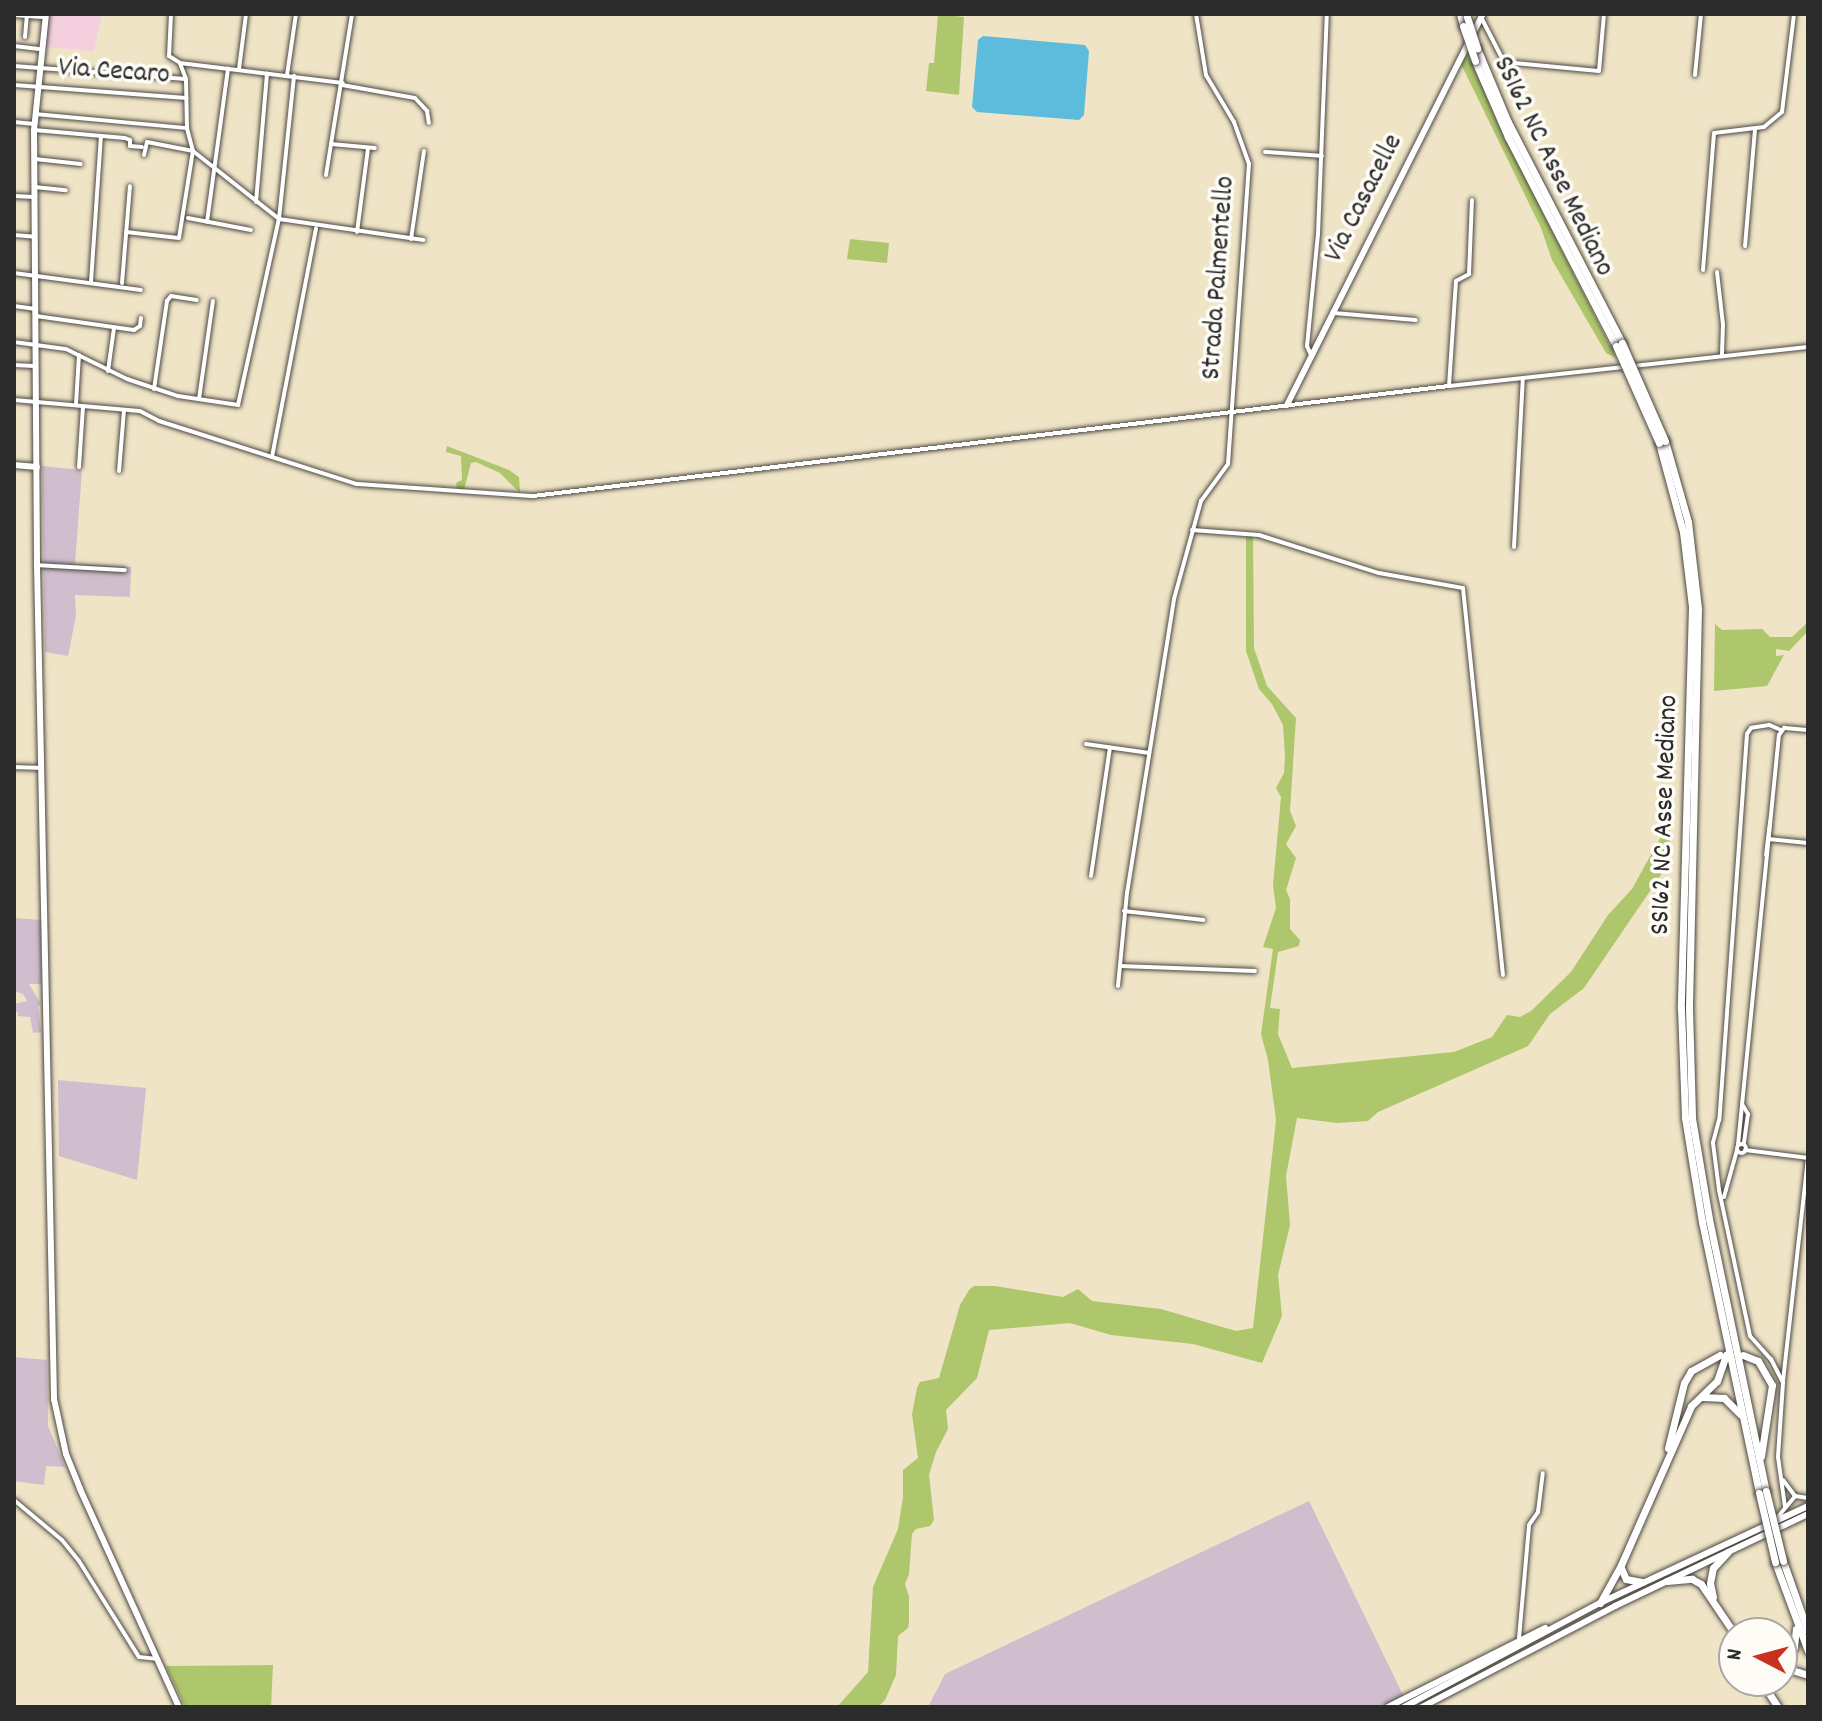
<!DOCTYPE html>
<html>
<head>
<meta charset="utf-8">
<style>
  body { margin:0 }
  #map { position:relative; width:1822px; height:1721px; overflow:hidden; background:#f0e4c7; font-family:Dekko,sans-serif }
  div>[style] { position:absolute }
  .built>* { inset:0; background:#f4cfdd }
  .industrial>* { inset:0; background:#d0bdcd }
  .green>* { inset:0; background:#aec66c }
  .water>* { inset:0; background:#5dbcdb }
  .roads { filter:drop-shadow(0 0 2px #494742) drop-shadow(0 0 2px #494742) }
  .street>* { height:4px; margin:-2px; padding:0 2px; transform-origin:2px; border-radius:2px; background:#fff }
  .street>.ring { margin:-2px; padding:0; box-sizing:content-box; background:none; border:4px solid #fff; border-radius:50% }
  .secondary>* { height:6px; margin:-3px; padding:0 3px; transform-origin:3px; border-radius:3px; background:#fff }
  .highway>* { height:7px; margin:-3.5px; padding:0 3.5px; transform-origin:3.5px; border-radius:3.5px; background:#fff }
  .bridges { filter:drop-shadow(0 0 2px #494742) drop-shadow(0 0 2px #494742) }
  .highway-bridge>* { height:7px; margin:-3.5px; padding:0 3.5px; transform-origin:3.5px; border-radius:3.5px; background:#fff }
  span { translate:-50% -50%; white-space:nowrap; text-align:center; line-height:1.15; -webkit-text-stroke:7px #fdfcf7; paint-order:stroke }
  .street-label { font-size:28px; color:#2b2b2b }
  .frame { position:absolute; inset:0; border:16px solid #2b2b2b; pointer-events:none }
  .north { position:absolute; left:1718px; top:1617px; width:80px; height:80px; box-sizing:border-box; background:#fdfcf7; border:2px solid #a9a8a5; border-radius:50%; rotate:276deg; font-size:22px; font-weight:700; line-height:32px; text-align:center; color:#2b2b2b }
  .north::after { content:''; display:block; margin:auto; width:28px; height:36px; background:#c8321e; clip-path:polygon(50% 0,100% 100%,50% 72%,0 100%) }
</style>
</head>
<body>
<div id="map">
  <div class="built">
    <div style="clip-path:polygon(49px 14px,102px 14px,94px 51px,45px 47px)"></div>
  </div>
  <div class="industrial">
    <div style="clip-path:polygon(42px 466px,82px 470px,75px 564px,131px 567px,130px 597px,75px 595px,76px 616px,68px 656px,45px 652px)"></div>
    <div style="clip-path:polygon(14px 918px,41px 920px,41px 984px,29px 984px,41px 1004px,38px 1006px,41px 1032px,33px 1033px,30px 1017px,18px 1016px,18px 1011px,14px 1015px,14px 1004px,27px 1001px,23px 994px,14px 991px)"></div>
    <div style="clip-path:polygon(58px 1080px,146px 1088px,137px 1180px,59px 1156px)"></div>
    <div style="clip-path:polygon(14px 1357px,47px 1360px,48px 1426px,65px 1467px,46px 1466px,44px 1485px,14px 1481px)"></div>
    <div style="clip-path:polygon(1309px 1501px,1404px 1697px,1383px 1707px,928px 1707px,945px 1674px)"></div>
  </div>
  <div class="green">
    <div style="clip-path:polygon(938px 14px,964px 17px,959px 95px,926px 91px,929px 63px,934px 63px)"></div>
    <div style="clip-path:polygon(1468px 54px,1499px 126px,1616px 358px,1606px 353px,1552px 260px,1541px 228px,1461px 64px)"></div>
    <div style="clip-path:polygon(850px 239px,889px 243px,887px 263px,847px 259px)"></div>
    <div style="clip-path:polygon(447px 446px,509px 470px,519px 477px,520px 493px,500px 473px,476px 462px,471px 463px,464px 490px,457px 489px,456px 483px,462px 480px,461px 456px,446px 452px)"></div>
    <div style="clip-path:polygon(1246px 536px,1253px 536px,1254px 648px,1267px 686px,1296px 718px,1290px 811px,1296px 826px,1286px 844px,1296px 858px,1286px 890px,1290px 899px,1290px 929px,1300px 940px,1299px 946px,1278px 952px,1270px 1008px,1280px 1009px,1278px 1034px,1292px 1068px,1454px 1052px,1492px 1037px,1507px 1015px,1520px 1017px,1531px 1011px,1571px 972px,1608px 915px,1632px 889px,1664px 831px,1670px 830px,1669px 863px,1584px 988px,1550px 1014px,1528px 1046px,1378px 1112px,1368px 1121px,1337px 1123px,1297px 1118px,1286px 1176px,1290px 1225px,1278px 1275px,1282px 1316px,1262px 1363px,1193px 1344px,1111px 1335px,1070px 1323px,989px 1330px,977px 1378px,946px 1410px,948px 1429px,936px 1452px,929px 1475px,934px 1520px,930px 1526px,916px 1529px,912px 1534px,909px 1574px,905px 1584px,909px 1597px,909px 1622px,908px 1628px,898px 1636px,896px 1675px,885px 1700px,878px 1707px,837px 1707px,868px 1672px,873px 1587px,898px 1529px,903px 1497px,903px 1470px,918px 1458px,912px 1414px,917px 1388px,920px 1382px,939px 1378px,960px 1305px,969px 1290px,974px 1286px,995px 1286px,1063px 1297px,1078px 1289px,1092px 1301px,1161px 1309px,1236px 1331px,1253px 1328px,1276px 1120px,1268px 1060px,1261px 1034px,1273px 949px,1263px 947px,1276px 908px,1273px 885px,1281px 797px,1276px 788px,1284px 773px,1285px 756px,1283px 725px,1272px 704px,1259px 689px,1246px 651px)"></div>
    <div style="clip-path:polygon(1808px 622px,1808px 631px,1789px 651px,1776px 649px,1776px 656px,1784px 655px,1767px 686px,1714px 691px,1715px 624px,1722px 630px,1762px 629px,1770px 637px,1792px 637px)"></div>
    <div style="clip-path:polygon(273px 1665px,271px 1707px,185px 1707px,166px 1666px)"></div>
  </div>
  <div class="water">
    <div style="clip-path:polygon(983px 36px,1085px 45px,1089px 51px,1084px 115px,1079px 120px,977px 112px,972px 107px,978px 40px)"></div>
  </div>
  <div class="roads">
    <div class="street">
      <div style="left:171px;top:14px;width:42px;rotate:92.7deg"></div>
      <div style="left:169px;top:56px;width:13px;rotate:32deg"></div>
      <div style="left:180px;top:63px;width:164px;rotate:7deg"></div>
      <div style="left:14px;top:15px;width:32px;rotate:4deg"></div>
      <div style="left:1482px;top:19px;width:48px;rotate:62.9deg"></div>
      <div style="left:1504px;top:62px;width:95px;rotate:5.4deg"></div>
      <div style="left:1599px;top:71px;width:57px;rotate:-85deg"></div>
      <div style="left:25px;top:37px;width:21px;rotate:-85deg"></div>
      <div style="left:14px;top:46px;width:25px;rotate:7deg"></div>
      <div style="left:14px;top:66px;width:172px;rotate:4.3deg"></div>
      <div style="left:239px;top:69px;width:55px;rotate:-82.7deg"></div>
      <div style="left:287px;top:75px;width:62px;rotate:-81.6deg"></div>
      <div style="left:1695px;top:75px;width:61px;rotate:-84.4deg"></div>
      <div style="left:14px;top:85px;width:173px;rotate:4.3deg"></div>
      <div style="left:342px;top:85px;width:74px;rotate:10.1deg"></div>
      <div style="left:415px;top:98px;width:18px;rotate:47deg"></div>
      <div style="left:427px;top:111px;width:12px;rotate:81deg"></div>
      <div style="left:35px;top:114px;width:153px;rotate:5.3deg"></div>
      <div style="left:14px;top:122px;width:20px;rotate:6deg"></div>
      <div style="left:34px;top:130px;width:91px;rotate:5deg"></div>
      <div style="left:125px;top:138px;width:5px;rotate:22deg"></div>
      <div style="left:130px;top:140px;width:6px;rotate:90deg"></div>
      <div style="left:130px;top:146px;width:12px;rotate:5deg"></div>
      <div style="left:331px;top:144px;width:44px;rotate:5.2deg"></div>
      <div style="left:1265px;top:152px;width:57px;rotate:4deg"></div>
      <div style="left:144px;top:155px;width:13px;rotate:-77deg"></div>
      <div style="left:147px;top:142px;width:47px;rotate:11.1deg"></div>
      <div style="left:193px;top:151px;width:110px;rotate:38.3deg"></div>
      <div style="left:279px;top:219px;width:146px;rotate:8.3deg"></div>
      <div style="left:35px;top:159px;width:46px;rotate:6.2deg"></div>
      <div style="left:326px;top:175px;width:163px;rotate:-80.8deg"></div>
      <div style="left:35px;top:187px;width:31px;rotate:6deg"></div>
      <div style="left:14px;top:196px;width:21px;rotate:3deg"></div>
      <div style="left:256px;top:202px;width:129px;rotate:-85.1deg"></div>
      <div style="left:188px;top:218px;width:64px;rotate:10.8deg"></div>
      <div style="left:207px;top:222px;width:155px;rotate:-82.2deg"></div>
      <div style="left:126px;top:232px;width:53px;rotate:6.5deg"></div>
      <div style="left:179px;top:238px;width:88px;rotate:-80.9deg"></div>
      <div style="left:193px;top:151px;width:24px;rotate:-105deg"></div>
      <div style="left:187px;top:128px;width:49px;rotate:-91.2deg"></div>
      <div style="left:186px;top:79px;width:17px;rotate:-111deg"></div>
      <div style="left:357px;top:232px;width:85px;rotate:-82.5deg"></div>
      <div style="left:14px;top:235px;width:21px;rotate:5deg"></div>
      <div style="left:411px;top:239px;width:89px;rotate:-81.6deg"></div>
      <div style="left:1745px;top:246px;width:117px;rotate:-85.1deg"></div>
      <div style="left:1703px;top:270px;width:137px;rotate:-85.4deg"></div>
      <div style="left:1714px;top:133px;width:50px;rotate:-6.8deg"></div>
      <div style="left:1764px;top:127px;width:23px;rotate:-40deg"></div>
      <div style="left:1782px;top:112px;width:99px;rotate:-83deg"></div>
      <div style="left:1717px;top:272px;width:53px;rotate:83.5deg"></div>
      <div style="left:1723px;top:325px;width:30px;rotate:92deg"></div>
      <div style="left:14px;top:273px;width:128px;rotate:7.6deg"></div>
      <div style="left:91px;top:282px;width:146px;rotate:-86.1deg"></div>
      <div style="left:122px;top:283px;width:97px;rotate:-85.3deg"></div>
      <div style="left:14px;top:306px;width:22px;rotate:8deg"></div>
      <div style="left:1334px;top:313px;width:82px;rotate:4.9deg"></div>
      <div style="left:36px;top:316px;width:99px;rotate:8.1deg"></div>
      <div style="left:134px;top:330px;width:7px;rotate:-34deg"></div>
      <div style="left:140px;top:326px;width:8px;rotate:-83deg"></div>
      <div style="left:14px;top:342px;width:52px;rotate:7.7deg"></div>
      <div style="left:66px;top:349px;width:68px;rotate:26.2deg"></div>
      <div style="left:127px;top:379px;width:54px;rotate:18.4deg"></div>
      <div style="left:178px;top:396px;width:61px;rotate:8.5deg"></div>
      <div style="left:238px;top:405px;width:190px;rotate:-77.6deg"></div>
      <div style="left:279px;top:219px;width:144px;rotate:-84deg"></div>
      <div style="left:1311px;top:355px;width:10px;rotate:-114deg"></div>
      <div style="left:1307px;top:346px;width:113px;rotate:-84.4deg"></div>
      <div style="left:1318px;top:234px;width:220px;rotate:-87.7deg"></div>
      <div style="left:14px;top:365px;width:20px;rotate:3deg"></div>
      <div style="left:108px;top:371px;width:43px;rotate:-82.1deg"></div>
      <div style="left:1449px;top:386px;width:105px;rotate:-86.2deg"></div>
      <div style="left:1456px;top:281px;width:15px;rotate:-28deg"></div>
      <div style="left:1469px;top:274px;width:74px;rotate:-87.7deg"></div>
      <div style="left:154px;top:389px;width:89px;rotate:-81.6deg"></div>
      <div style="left:167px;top:301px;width:6px;rotate:-51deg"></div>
      <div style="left:171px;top:296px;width:26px;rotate:9deg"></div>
      <div style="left:199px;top:399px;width:99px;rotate:-81.9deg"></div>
      <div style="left:14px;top:400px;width:126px;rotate:5deg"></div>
      <div style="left:140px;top:411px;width:21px;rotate:28deg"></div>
      <div style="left:159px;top:421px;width:207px;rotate:17.7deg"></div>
      <div style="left:356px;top:484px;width:177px;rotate:3.9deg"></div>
      <div style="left:533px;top:496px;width:923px;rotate:-6.85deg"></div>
      <div style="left:1449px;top:386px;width:361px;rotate:-6.2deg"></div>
      <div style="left:76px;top:404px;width:49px;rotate:-86.5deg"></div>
      <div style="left:272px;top:457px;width:233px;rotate:-79.1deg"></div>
      <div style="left:79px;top:467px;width:61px;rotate:-86.2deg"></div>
      <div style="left:119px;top:471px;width:61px;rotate:-85.3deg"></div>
      <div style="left:1192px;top:530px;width:67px;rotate:4.3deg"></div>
      <div style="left:1259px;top:535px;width:126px;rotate:17.6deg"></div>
      <div style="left:1379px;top:573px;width:85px;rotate:10.1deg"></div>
      <div style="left:1463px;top:588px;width:389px;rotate:84.1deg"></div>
      <div style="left:1514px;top:547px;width:169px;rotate:-87deg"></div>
      <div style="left:37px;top:565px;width:88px;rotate:3.3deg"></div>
      <div style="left:1781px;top:730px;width:13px;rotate:-157deg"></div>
      <div style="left:1769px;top:725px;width:18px;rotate:171deg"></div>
      <div style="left:1751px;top:728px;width:7px;rotate:124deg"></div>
      <div style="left:1747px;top:734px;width:387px;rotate:94.1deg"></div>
      <div style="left:1719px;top:1120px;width:24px;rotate:105deg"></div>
      <div style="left:1713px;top:1143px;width:47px;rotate:82.7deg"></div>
      <div style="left:1719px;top:1190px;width:149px;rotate:78deg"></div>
      <div style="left:1750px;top:1336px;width:31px;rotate:48deg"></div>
      <div style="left:1771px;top:1359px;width:27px;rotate:63deg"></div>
      <div style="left:1783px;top:1383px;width:74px;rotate:93.9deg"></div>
      <div style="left:1778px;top:1457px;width:50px;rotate:82deg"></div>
      <div style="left:1086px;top:744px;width:64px;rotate:8.1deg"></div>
      <div style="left:14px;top:767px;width:28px;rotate:2deg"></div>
      <div style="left:1768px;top:839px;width:40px;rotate:5.7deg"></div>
      <div style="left:1766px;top:855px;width:34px;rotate:-83deg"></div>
      <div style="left:1091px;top:876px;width:130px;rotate:-81.6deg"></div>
      <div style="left:1124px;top:911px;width:80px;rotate:6.5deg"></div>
      <div style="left:1120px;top:966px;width:135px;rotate:2.1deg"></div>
      <div style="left:1118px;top:986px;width:93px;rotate:-84.5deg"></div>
      <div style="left:1127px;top:893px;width:298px;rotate:-80.9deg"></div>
      <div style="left:1174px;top:599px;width:102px;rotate:-74.6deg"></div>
      <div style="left:1201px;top:501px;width:46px;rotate:-53.9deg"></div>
      <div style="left:1228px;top:464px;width:301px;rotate:-86deg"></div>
      <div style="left:1249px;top:164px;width:45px;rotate:-109.7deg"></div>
      <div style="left:1234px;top:122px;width:55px;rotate:-120.8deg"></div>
      <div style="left:1206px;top:75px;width:62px;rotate:-99.3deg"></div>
      <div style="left:1742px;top:1104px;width:12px;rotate:59deg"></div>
      <div style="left:1748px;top:1114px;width:30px;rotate:98deg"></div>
      <div class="ring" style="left:1736.5px;top:1143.5px;width:5px;height:5px"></div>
      <div style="left:1738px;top:1145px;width:412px;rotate:-84.3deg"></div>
      <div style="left:1779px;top:735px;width:9px;rotate:-54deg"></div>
      <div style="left:1784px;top:728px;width:24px;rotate:5deg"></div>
      <div style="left:1745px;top:1150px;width:64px;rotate:7.2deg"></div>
      <div style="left:1724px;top:1197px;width:49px;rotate:-74.5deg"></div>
      <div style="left:1783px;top:1381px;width:224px;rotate:-83.6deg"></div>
      <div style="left:1783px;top:1480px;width:20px;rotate:53deg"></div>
      <div style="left:1795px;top:1496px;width:13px;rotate:9deg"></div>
      <div style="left:14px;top:1500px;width:62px;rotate:39.8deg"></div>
      <div style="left:62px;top:1540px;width:27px;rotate:51deg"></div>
      <div style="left:79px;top:1561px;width:113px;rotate:58deg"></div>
      <div style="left:139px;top:1657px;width:18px;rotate:6deg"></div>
      <div style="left:1776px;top:1519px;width:30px;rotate:-50deg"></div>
      <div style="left:1519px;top:1638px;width:113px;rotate:-84.9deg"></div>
      <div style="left:1529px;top:1525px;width:16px;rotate:-55deg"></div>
      <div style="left:1538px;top:1512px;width:39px;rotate:-83deg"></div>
    </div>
    <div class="secondary">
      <div style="left:46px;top:14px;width:117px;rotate:95.9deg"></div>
      <div style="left:34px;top:130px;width:435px;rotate:89.6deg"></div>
      <div style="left:37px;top:565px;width:834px;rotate:88.83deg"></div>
      <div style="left:54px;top:1399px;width:56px;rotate:77.7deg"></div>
      <div style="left:66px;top:1454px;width:38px;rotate:68deg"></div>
      <div style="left:80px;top:1489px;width:239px;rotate:65.6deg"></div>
      <div style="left:1287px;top:405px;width:437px;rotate:-63.4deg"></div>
      <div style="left:14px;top:465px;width:23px;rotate:5deg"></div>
      <div style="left:1388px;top:1707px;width:176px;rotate:-26.7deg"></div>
      <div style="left:1404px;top:1707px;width:222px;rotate:-28deg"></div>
      <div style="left:1600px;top:1603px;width:230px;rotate:-25deg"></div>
      <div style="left:1422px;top:1707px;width:218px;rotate:-27.6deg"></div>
      <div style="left:1615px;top:1606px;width:214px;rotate:-25.5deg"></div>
    </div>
    <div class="highway">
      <div style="left:1460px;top:14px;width:12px;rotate:76deg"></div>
      <div style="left:1477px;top:48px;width:80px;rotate:67.3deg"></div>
      <div style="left:1508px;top:122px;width:249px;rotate:62.7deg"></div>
      <div style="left:1475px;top:61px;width:83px;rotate:66.5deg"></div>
      <div style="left:1508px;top:137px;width:235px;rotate:62.7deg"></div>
      <div style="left:1665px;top:441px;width:84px;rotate:74.1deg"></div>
      <div style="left:1688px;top:522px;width:88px;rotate:83.4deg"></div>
      <div style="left:1698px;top:609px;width:399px;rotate:91.3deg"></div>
      <div style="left:1689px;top:1008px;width:110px;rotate:88.4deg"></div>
      <div style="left:1692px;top:1118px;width:102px;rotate:80.4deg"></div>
      <div style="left:1709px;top:1219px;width:278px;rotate:78.2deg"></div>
      <div style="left:1659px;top:443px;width:92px;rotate:74.9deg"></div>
      <div style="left:1683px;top:532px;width:75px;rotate:83.1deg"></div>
      <div style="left:1692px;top:606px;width:402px;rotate:91.6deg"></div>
      <div style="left:1681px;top:1008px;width:110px;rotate:87.9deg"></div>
      <div style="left:1685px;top:1118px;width:105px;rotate:80.7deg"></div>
      <div style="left:1702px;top:1222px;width:277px;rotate:78.1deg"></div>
      <div style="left:1743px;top:1355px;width:16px;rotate:22deg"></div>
      <div style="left:1758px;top:1361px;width:28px;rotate:60deg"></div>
      <div style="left:1772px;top:1385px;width:72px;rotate:98.8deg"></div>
      <div style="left:1703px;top:1397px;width:21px;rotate:3deg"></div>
      <div style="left:1724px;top:1398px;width:23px;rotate:45deg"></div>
      <div style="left:1668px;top:1448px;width:67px;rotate:-76.2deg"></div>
      <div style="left:1684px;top:1383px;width:14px;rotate:-60deg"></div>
      <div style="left:1691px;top:1371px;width:33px;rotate:-29deg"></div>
      <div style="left:1783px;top:1561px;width:75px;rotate:70.6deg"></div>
      <div style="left:1775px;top:1562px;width:95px;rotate:69.7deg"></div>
      <div style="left:1621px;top:1568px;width:12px;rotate:66deg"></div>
      <div style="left:1626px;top:1579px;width:16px;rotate:11deg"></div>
      <div style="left:1667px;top:1581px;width:25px;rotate:-5deg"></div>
      <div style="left:1692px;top:1579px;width:10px;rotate:29deg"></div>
      <div style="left:1701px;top:1584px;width:59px;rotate:56deg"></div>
      <div style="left:1713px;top:1597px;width:14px;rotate:-102deg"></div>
      <div style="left:1710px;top:1583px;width:15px;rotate:-79deg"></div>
      <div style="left:1713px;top:1568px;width:22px;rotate:-47deg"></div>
      <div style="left:1600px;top:1603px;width:43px;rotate:-61.1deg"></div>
      <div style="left:1621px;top:1565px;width:174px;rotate:-66.2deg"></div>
      <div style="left:1691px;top:1406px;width:36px;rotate:-44deg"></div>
      <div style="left:1717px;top:1381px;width:28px;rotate:-71deg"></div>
      <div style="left:1782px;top:1661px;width:18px;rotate:-49deg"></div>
      <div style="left:1794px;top:1647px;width:18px;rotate:-84deg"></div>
      <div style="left:1782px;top:1667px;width:27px;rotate:17deg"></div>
      <div style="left:1761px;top:1681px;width:31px;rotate:57deg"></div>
    </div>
  </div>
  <div class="bridges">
    <div class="highway-bridge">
      <div style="left:1467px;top:17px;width:33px;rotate:72deg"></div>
      <div style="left:1463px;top:26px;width:37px;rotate:71deg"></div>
      <div style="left:1622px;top:343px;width:107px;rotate:66.3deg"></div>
      <div style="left:1616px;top:346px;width:106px;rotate:66.1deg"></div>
      <div style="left:1766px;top:1491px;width:72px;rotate:76.3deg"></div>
      <div style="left:1759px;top:1493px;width:71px;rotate:76.9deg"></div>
    </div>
  </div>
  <div class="street-label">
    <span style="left:114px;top:73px;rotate:4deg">Via Cecaro</span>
    <span style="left:1552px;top:167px;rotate:64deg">SS162 NC Asse Mediano</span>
    <span style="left:1365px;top:199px;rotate:-63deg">Via Casacelle</span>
    <span style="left:1220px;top:278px;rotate:-86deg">Strada Palmentello</span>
    <span style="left:1666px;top:815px;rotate:-88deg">SS162 NC Asse Mediano</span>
  </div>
  <div class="frame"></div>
  <div class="north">N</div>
</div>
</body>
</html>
